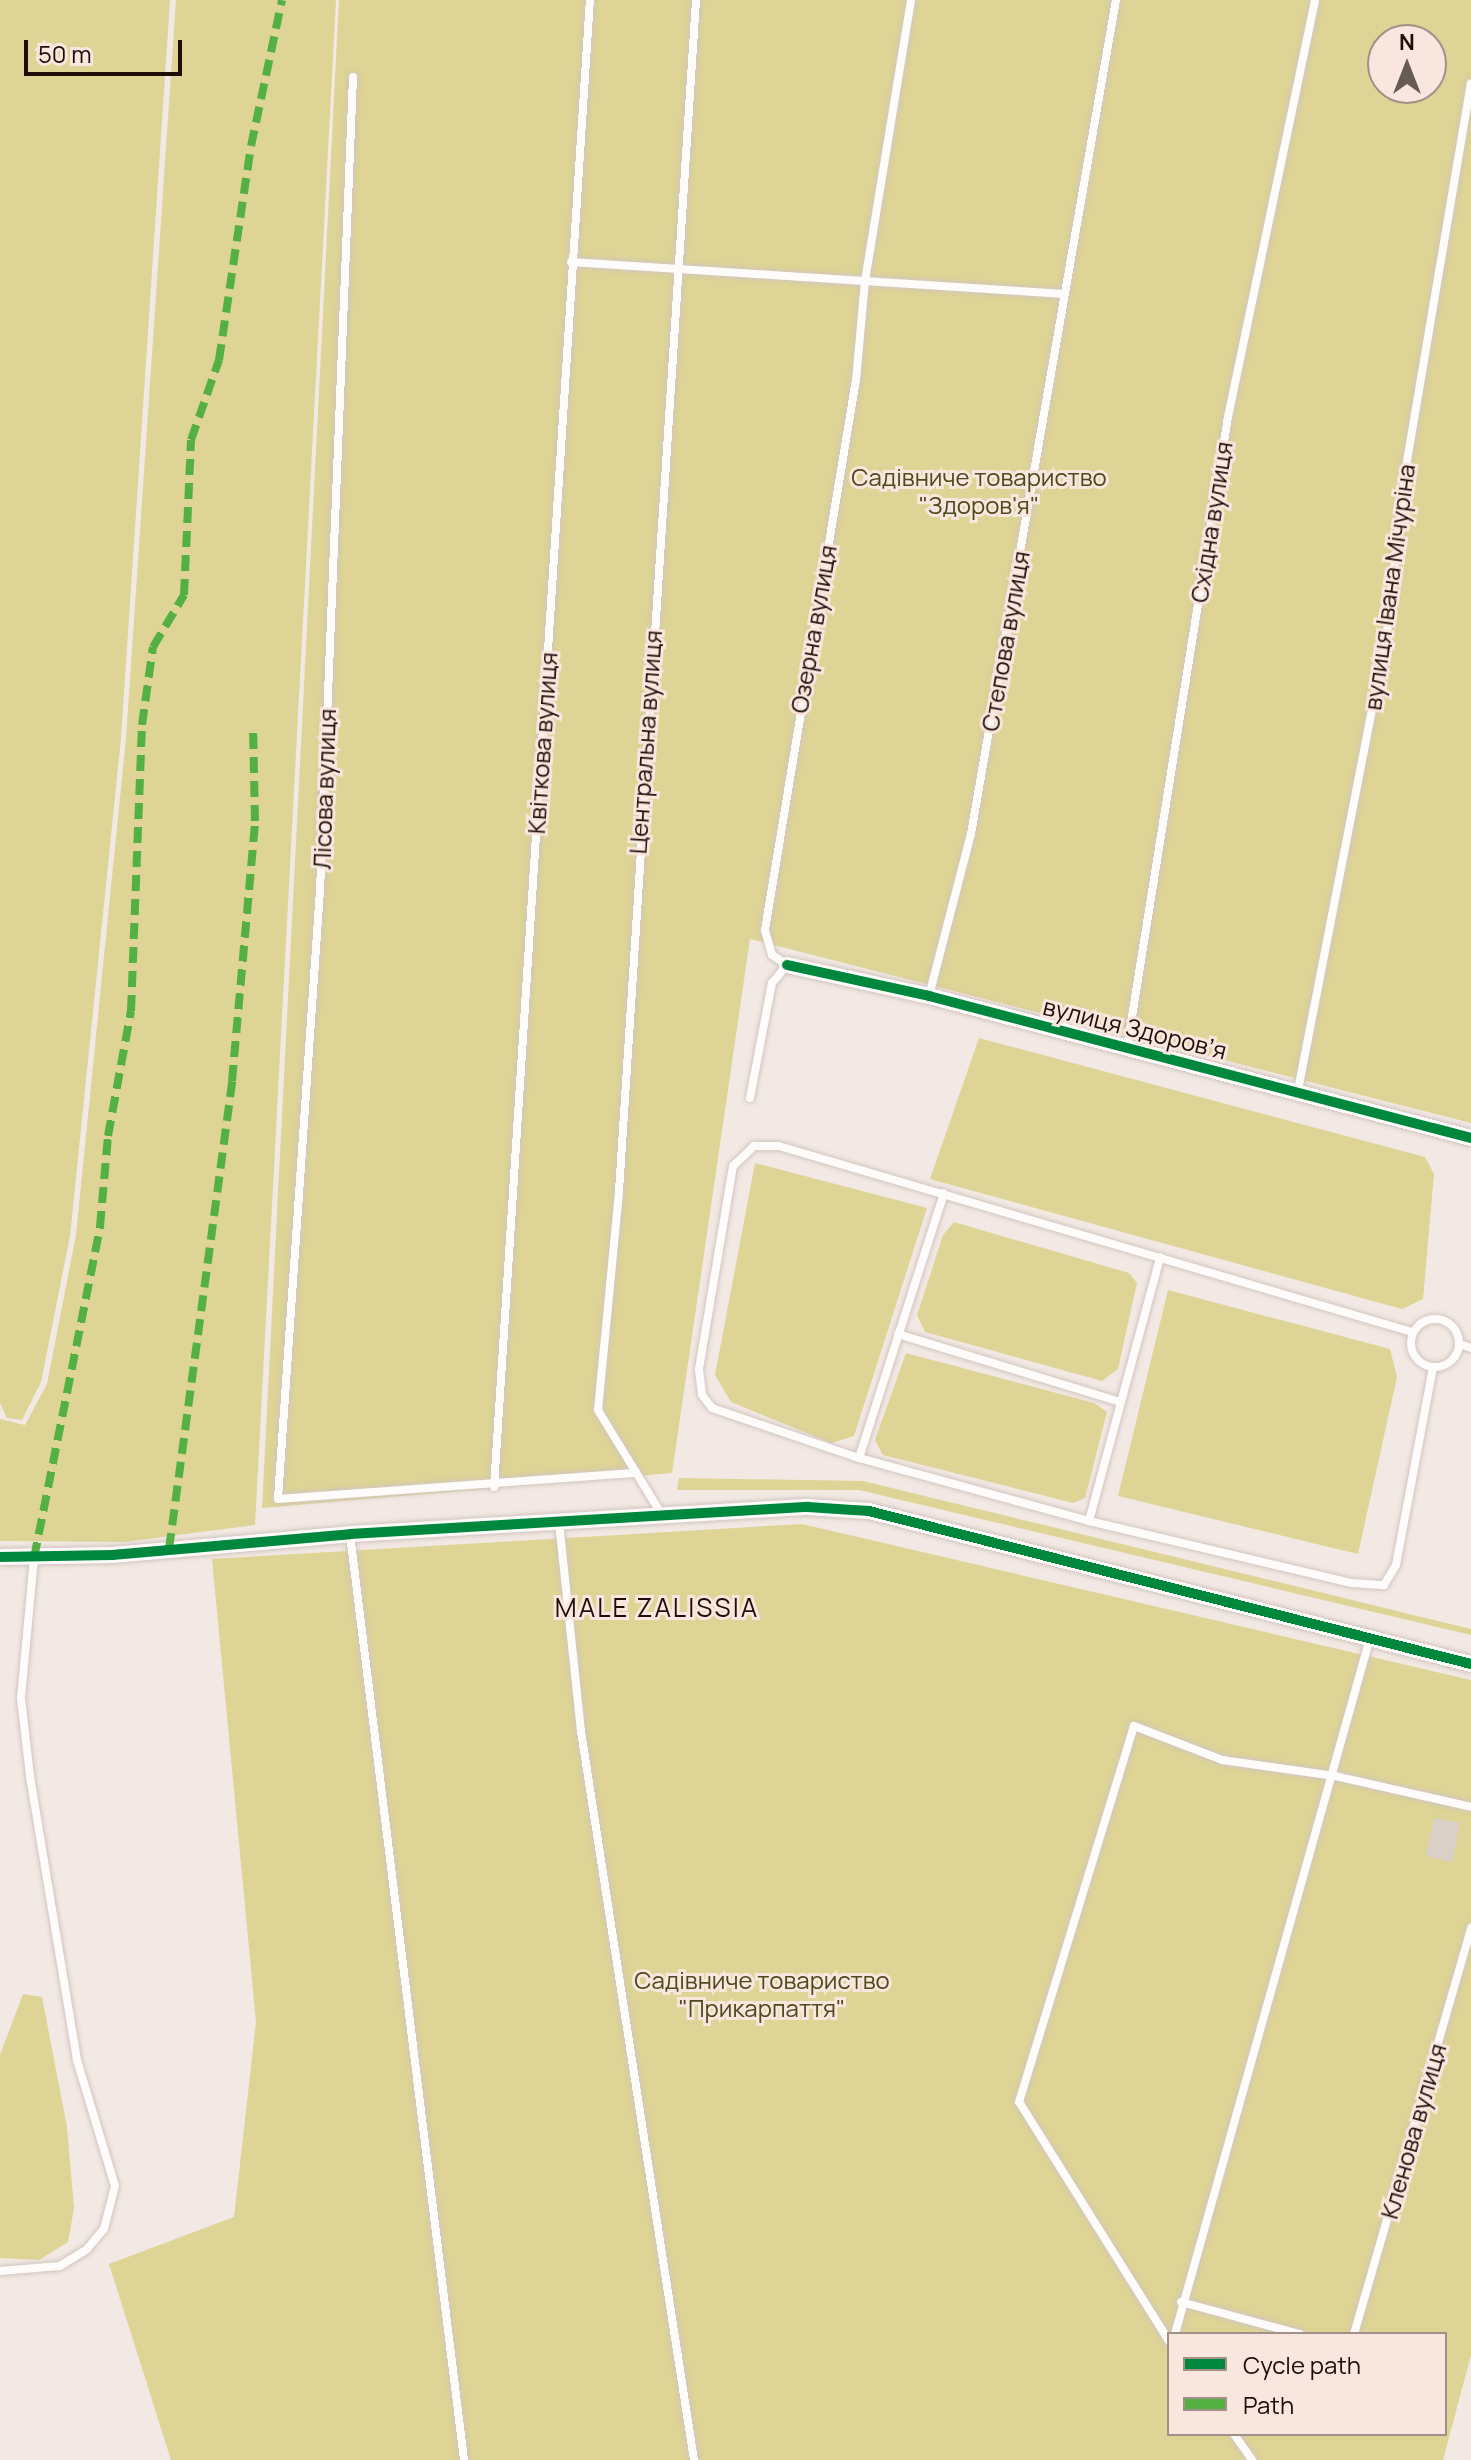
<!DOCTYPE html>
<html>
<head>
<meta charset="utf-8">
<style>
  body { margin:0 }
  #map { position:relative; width:1471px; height:2460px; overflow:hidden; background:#f3e9e4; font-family:Manrope,sans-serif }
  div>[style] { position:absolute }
  .green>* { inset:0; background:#ddd495 }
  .building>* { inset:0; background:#dbd0c7 }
  .roads { filter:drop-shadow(0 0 2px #d2c5bf) drop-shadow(0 0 2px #d2c5bf) }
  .lane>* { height:8px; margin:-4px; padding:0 4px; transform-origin:4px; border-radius:4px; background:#fdfcfb }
  .lane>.ring { margin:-4px; padding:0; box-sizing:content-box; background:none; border:8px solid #fdfcfb; border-radius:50% }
  .street>* { height:16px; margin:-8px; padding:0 8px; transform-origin:8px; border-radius:8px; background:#fdfcfb }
  .quiet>* { height:8px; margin-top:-4px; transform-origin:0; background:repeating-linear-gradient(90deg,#55b044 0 16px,transparent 0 24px) }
  .cycleway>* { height:10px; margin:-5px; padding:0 5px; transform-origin:5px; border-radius:5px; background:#00873e }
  span { translate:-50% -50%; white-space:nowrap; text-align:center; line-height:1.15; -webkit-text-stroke:6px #f9e6de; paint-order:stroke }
  .park-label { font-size:24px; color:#4d4a1b }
  .street-label { font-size:24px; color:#1d0e08 }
  .neighbourhood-label { font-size:26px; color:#1d0e08; letter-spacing:2px }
  .legend { position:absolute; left:1167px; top:2332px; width:280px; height:104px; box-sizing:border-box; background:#f9e6de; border:2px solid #a19088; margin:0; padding:10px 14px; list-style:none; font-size:24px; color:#1d0e08 }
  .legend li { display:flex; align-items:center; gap:16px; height:40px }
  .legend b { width:40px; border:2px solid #a19088 }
  .north { position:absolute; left:1367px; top:24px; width:80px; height:80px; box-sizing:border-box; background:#f9e6de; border:2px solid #a19088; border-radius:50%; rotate:0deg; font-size:22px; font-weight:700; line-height:32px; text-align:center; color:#1d0e08 }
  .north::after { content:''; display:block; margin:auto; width:28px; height:36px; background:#685b55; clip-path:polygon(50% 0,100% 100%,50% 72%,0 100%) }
  .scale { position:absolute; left:24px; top:40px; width:158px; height:36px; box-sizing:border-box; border:4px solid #1d0e08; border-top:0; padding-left:10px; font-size:24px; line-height:28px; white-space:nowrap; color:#1d0e08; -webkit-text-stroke:6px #f9e6de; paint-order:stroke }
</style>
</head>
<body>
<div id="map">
  <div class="green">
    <div style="clip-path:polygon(0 0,170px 0,121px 738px,70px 1236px,41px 1382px,22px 1420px,7px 1418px,0 1403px)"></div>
    <div style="clip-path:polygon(176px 0,336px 0,255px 1525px,125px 1542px,0 1541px,0 1419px,25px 1425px,47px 1384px,76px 1235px,126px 738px)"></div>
    <div style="clip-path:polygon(evenodd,339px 0,1471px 0,1471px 1123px,750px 939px,672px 1473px,262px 1508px,339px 0,1383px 40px,1431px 40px,1431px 88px,1383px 88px,1383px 40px)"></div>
    <div style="clip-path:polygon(979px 1038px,1425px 1157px,1434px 1174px,1423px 1299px,1402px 1309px,930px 1179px)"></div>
    <div style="clip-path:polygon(755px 1163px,927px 1208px,854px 1436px,831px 1443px,731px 1402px,715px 1375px)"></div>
    <div style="clip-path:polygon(954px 1222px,1129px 1273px,1137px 1283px,1118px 1369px,1102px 1381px,925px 1332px,917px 1315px,943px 1235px)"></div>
    <div style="clip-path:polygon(1168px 1290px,1390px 1349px,1397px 1377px,1358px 1554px,1118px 1496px)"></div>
    <div style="clip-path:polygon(906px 1353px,1094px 1403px,1107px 1412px,1085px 1498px,1073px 1503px,883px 1455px,875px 1440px)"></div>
    <div style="clip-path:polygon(679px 1478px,863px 1481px,1471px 1629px,1471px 1635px,859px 1490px,677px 1490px)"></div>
    <div style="clip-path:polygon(evenodd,802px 1524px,1471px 1680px,1471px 2355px,1443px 2460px,171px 2460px,109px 2264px,234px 2217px,256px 2022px,212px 1559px,802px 1524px,1169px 2334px,1445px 2334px,1445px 2434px,1169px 2434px,1169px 2334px)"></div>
    <div style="clip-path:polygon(23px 1994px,42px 1997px,67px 2127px,74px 2208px,68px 2242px,39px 2260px,0 2258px,0 2055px)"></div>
  </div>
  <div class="building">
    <div style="clip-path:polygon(1434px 1818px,1460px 1823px,1452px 1862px,1426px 1856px)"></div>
  </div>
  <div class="roads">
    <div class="lane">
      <div style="left:353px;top:77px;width:814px;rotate:92.32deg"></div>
      <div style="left:320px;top:890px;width:610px;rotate:93.95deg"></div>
      <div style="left:278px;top:1499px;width:359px;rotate:-4.2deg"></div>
      <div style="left:571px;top:262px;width:491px;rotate:3.7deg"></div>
      <div style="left:929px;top:996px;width:167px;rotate:-75.5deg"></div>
      <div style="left:971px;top:834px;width:847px;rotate:-80.14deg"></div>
      <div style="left:1127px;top:1048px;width:639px;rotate:-80.91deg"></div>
      <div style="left:1228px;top:417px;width:426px;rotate:-78.2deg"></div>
      <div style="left:1298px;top:1090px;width:467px;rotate:-79deg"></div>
      <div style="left:1387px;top:632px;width:166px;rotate:-83.4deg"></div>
      <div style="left:1406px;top:467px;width:389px;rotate:-80.4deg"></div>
      <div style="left:750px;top:1098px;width:117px;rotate:-79.2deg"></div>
      <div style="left:772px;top:983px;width:23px;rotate:-50deg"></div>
      <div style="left:787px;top:965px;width:18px;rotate:-146deg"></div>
      <div style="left:772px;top:955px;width:26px;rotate:-106deg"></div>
      <div style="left:765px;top:930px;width:557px;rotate:-80.61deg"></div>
      <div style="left:856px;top:380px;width:99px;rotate:-84.8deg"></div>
      <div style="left:865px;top:281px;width:285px;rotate:-80.7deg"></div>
      <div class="ring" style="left:1411px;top:1319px;width:40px;height:40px"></div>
      <div style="left:1412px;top:1332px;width:660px;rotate:-163.63deg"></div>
      <div style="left:779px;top:1146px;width:25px;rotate:180deg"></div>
      <div style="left:754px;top:1146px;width:29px;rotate:136deg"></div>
      <div style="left:733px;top:1166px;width:207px;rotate:99.5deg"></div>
      <div style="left:699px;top:1370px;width:25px;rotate:83deg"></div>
      <div style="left:702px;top:1395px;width:16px;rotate:52deg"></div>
      <div style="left:712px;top:1408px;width:155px;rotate:18.8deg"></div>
      <div style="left:859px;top:1458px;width:238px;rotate:15.3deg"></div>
      <div style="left:1089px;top:1521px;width:270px;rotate:13.3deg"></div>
      <div style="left:1352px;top:1583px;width:32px;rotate:4deg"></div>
      <div style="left:1384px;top:1585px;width:23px;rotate:-59deg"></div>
      <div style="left:1396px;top:1565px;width:200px;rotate:-79.4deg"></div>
      <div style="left:898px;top:1334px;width:232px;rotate:17deg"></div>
      <div style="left:1460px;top:1344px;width:12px;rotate:20deg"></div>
      <div style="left:859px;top:1458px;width:278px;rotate:-72.2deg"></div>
      <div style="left:494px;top:1487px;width:1490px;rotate:-86.31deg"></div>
      <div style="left:662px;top:1515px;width:123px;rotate:-121.4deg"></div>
      <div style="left:598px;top:1410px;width:220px;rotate:-84.5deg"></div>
      <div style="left:619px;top:1191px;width:1193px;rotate:-86.3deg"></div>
      <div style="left:1089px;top:1521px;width:273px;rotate:-74.9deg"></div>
      <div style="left:559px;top:1522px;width:210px;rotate:84deg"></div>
      <div style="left:581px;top:1731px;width:738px;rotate:81.19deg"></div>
      <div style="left:350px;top:1534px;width:933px;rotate:82.98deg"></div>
      <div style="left:0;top:2271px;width:60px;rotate:-4.8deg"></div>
      <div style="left:60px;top:2266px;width:32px;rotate:-32deg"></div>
      <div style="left:87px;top:2249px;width:26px;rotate:-50deg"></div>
      <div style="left:104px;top:2229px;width:44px;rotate:-75.7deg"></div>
      <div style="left:115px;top:2186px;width:132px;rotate:-106.8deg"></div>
      <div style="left:77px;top:2060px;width:288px;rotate:-99.4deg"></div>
      <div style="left:30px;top:1776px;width:79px;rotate:-96.6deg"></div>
      <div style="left:21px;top:1698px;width:141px;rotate:-84.7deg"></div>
      <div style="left:1181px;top:2302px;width:123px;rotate:15.1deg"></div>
      <div style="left:1175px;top:2334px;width:723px;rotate:-74.35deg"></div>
      <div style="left:1354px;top:2334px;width:423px;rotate:-73.9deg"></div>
      <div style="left:1169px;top:2341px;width:282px;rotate:-122.1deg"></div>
      <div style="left:1019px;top:2102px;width:393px;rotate:-73deg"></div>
      <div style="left:1134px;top:1726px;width:94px;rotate:21.1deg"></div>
      <div style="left:1222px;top:1760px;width:114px;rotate:8.1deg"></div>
      <div style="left:1335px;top:1776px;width:139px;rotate:12.8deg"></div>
      <div style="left:1234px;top:2434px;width:32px;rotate:55deg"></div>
    </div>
    <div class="street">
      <div style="left:787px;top:965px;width:145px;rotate:12.3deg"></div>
      <div style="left:929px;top:996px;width:560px;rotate:14.68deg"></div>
      <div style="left:0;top:1557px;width:112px;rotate:-1deg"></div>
      <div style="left:112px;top:1555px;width:239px;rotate:-5deg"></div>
      <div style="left:350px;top:1534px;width:459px;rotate:-3.4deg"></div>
      <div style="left:808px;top:1507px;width:61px;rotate:3.8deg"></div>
      <div style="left:869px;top:1511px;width:621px;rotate:14.26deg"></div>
    </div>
  </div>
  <div class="quiet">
    <div style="left:169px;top:1549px;width:472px;rotate:-82.3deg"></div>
    <div style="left:232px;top:1081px;width:261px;rotate:-84.9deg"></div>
    <div style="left:255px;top:821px;width:96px;rotate:-91.2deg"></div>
    <div style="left:34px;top:1558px;width:338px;rotate:-78.7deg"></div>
    <div style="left:100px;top:1227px;width:91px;rotate:-85deg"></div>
    <div style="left:108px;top:1136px;width:127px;rotate:-79.6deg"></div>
    <div style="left:131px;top:1011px;width:286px;rotate:-87.8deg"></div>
    <div style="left:142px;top:725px;width:79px;rotate:-82deg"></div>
    <div style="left:153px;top:647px;width:61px;rotate:-59.2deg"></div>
    <div style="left:184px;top:595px;width:155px;rotate:-87.4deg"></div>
    <div style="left:191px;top:440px;width:85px;rotate:-70.7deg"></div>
    <div style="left:219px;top:360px;width:216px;rotate:-81.5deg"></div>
    <div style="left:251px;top:146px;width:149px;rotate:-78deg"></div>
  </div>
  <div class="cycleway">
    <div style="left:787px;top:965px;width:145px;rotate:12.3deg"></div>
    <div style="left:929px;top:996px;width:560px;rotate:14.68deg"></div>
    <div style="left:0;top:1557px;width:112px;rotate:-1deg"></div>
    <div style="left:112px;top:1555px;width:239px;rotate:-5deg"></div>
    <div style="left:350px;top:1534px;width:459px;rotate:-3.4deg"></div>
    <div style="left:808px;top:1507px;width:61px;rotate:3.8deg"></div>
    <div style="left:869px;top:1511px;width:621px;rotate:14.26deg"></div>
  </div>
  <div class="park-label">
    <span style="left:979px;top:491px">Садівниче товариство<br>"Здоров'я"</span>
    <span style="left:762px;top:1994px">Садівниче товариство<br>"Прикарпаття"</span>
  </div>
  <div class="street-label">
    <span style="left:1211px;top:522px;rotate:-81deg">Східна вулиця</span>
    <span style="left:1389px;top:587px;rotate:-82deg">вулиця Івана Мічуріна</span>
    <span style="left:813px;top:629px;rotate:-80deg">Озерна вулиця</span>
    <span style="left:1005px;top:641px;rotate:-80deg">Степова вулиця</span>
    <span style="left:645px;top:742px;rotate:-86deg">Центральна вулиця</span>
    <span style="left:542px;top:743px;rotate:-86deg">Квіткова вулиця</span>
    <span style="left:324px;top:789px;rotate:-88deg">Лісова вулиця</span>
    <span style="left:1135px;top:1028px;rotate:14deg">вулиця Здоровʼя</span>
    <span style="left:1413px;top:2131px;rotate:-74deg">Кленова вулиця</span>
  </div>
  <div class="neighbourhood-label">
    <span style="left:657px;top:1608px">MALE ZALISSIA</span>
  </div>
  <ul class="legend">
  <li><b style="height:10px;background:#00873e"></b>Cycle path</li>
  <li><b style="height:10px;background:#55b044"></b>Path</li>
  </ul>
  <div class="north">N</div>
  <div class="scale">50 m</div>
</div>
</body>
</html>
